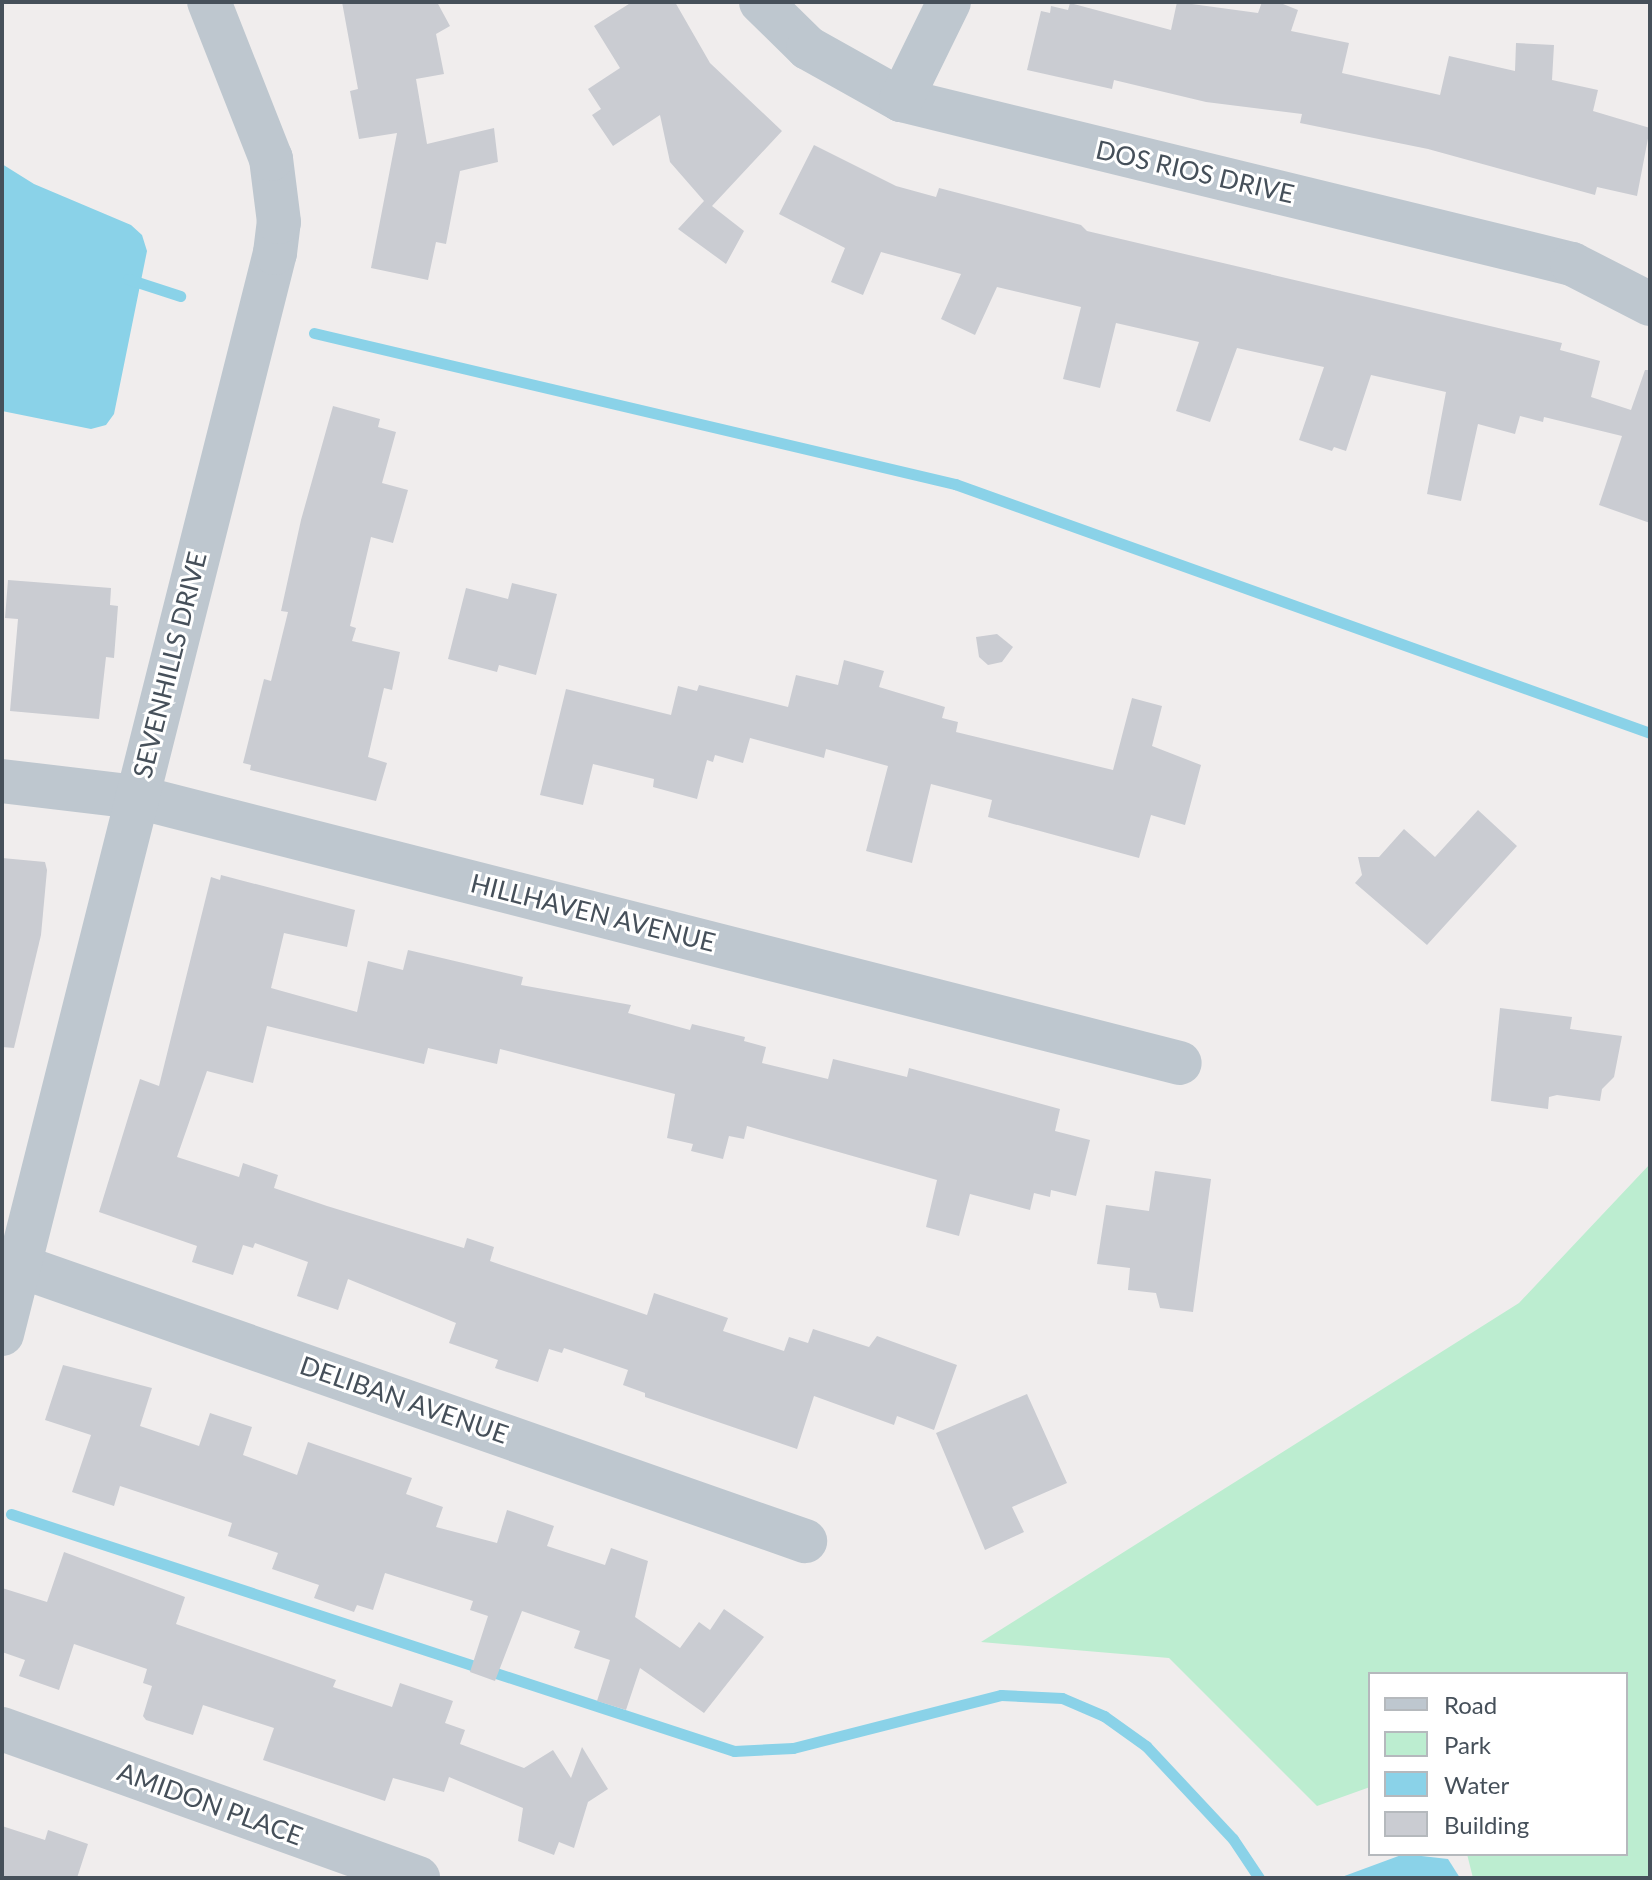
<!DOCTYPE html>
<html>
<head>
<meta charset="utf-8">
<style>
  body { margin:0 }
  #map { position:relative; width:1652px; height:1880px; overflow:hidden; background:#f0eded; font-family:Lato,sans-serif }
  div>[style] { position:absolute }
  .green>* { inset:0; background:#bcedd0 }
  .water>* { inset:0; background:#8ad2e8 }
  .stream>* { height:11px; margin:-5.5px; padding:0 5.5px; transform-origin:5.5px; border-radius:5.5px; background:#8ad2e8 }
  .building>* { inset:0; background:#caccd2 }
  .minor>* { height:44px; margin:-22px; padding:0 22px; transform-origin:22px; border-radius:22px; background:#bec7cf }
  span { translate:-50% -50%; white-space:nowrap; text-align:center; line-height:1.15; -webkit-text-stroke:6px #fff; paint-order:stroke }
  .street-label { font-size:26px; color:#46505a }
  .frame { position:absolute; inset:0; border:4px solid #46505a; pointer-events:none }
  .legend { position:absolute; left:1368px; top:1672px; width:260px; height:184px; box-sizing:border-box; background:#fff; border:2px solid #b5b9bd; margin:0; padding:10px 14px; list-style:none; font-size:24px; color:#46505a }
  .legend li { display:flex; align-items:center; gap:16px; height:40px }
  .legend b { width:40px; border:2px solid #b5b9bd }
</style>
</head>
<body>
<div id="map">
  <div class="green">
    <div style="clip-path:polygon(1650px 1164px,1650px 1878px,1473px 1878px,1467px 1854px,1626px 1854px,1626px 1674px,1370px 1674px,1370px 1787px,1317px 1806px,1169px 1658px,981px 1642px,1519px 1303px)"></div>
  </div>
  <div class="water">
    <div style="clip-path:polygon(2px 164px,34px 184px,131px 225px,142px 235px,147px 251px,114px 414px,106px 425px,91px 429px,2px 411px)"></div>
    <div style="clip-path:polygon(1404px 1854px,1448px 1859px,1460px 1878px,1339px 1878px)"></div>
  </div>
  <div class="stream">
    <div style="left:128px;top:279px;width:55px;rotate:18.1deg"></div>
    <div style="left:314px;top:333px;width:659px;rotate:13.26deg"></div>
    <div style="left:955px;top:484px;width:738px;rotate:19.71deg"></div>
    <div style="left:11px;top:1514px;width:761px;rotate:18.15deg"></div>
    <div style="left:734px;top:1751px;width:59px;rotate:-2.9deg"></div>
    <div style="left:793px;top:1748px;width:215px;rotate:-14.3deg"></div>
    <div style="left:1001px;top:1695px;width:61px;rotate:2.8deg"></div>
    <div style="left:1062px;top:1698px;width:46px;rotate:23.2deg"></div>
    <div style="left:1104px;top:1716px;width:52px;rotate:35.5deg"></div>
    <div style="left:1146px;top:1746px;width:127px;rotate:46.9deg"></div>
    <div style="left:1233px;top:1839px;width:47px;rotate:56.3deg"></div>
  </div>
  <div class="building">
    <div style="clip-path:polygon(342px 2px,437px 2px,450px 26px,436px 34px,444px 74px,416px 79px,427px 144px,494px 128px,498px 162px,460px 171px,446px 244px,436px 242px,428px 280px,371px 268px,397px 133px,359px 139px,350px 91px,358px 89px)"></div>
    <div style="clip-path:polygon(632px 2px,675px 2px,710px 63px,782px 131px,712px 206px,744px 231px,726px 264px,678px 229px,704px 201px,670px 162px,660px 115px,613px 146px,592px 115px,601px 109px,588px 89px,620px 68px,594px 26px)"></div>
    <div style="clip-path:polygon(1177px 2px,1258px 13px,1262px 2px,1278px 2px,1298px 10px,1291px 31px,1349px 43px,1342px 73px,1440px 95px,1449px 56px,1515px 71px,1516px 43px,1554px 45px,1552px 80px,1598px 90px,1593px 111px,1650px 128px,1637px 196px,1597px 187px,1595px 195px,1428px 149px,1300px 123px,1302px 114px,1206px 102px,1114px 80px,1112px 89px,1027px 70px,1041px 11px,1050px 13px,1051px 6px,1068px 10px,1070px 3px,1171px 30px)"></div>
    <div style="clip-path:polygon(814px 145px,896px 186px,936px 197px,939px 188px,1081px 225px,1087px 231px,1562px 343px,1560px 350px,1600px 361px,1591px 397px,1631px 410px,1645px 370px,1650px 370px,1650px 523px,1599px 505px,1622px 436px,1544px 417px,1543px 422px,1520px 416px,1515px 434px,1478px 424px,1461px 501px,1427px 494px,1446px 392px,1371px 375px,1346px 451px,1334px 447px,1332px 451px,1299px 440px,1324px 367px,1237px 348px,1210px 422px,1176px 411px,1199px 342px,1116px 323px,1100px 388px,1063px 379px,1081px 307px,997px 287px,975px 335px,941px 319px,961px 274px,881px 252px,863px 295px,831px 282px,845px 248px,779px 214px)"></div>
    <div style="clip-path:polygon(333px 406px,380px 419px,378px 427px,396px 432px,382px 483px,408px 490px,393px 543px,371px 537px,350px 626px,356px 628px,352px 641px,400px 652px,392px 690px,384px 688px,368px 757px,387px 763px,376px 801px,250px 770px,251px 765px,243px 763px,264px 679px,271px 681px,288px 612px,281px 611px,301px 520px)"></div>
    <div style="clip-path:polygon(8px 580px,111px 588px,110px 605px,118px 606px,114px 658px,106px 657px,99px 719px,10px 711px,18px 619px,5px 618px)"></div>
    <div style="clip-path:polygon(512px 583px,557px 594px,536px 675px,499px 665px,497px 672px,448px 659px,466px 588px,508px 599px)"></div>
    <div style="clip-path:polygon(997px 634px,1013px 647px,1002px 662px,988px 665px,979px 657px,976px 637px)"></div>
    <div style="clip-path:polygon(844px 660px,884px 671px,879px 687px,945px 707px,942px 718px,958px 722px,956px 732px,1113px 770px,1132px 698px,1162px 706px,1152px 746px,1201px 765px,1185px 825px,1151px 815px,1139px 858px,988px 817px,992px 800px,931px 784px,912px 863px,866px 851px,888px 766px,826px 749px,824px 758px,750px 738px,743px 763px,715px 755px,713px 762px,707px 760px,697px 799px,653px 787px,654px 779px,593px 764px,583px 805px,540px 795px,566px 689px,671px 715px,678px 686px,697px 691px,699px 685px,788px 707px,796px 675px,838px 685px)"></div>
    <div style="clip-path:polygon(1478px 810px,1517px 846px,1427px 945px,1355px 883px,1362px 875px,1358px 857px,1379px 857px,1404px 829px,1435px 857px)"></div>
    <div style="clip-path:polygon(2px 858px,45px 862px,47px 870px,41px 935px,14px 1048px,2px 1047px)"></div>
    <div style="clip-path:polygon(221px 875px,355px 910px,347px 947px,284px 933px,271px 988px,357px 1012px,368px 961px,403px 970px,408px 950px,523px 977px,521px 985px,631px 1005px,628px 1013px,690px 1030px,692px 1024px,745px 1037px,744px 1041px,766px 1047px,762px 1063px,828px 1079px,833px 1059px,907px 1077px,909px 1068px,1060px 1109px,1055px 1131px,1090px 1140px,1076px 1196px,1051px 1190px,1050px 1197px,1034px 1193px,1030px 1210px,970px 1194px,959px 1236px,926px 1227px,937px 1180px,747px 1126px,744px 1139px,729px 1136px,723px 1159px,691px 1151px,693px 1144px,667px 1138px,675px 1094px,500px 1049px,497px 1064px,428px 1048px,424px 1064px,267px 1026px,253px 1083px,207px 1071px,177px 1157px,239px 1177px,243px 1163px,278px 1175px,274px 1188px,327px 1206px,464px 1248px,467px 1238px,494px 1247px,490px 1261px,647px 1315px,654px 1293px,728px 1318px,723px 1331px,784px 1351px,789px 1337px,808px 1343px,813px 1329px,869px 1347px,877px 1336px,957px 1365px,934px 1430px,897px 1416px,894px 1425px,814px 1396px,797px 1449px,645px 1397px,645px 1393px,623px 1385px,628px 1370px,564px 1348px,562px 1353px,549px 1349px,538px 1382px,495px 1368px,498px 1360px,449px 1343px,456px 1323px,348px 1279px,338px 1310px,297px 1296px,308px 1262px,255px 1243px,253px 1248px,243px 1245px,233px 1275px,192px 1262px,197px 1246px,99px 1212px,140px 1079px,159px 1086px,211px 877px,220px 880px)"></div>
    <div style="clip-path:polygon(1500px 1008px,1572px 1017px,1570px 1029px,1622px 1036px,1614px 1077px,1602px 1089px,1600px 1101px,1557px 1095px,1549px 1097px,1548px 1109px,1491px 1101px)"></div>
    <div style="clip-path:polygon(1155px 1171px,1211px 1179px,1193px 1312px,1160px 1308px,1156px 1293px,1128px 1290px,1130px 1268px,1097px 1264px,1106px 1205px,1149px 1211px)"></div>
    <div style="clip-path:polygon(63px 1365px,152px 1388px,140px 1426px,199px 1446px,210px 1413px,252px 1427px,243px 1455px,297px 1475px,308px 1442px,412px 1478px,406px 1494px,443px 1507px,436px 1527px,497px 1543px,507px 1510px,554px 1526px,547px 1546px,605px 1565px,611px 1548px,648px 1561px,635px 1617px,680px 1648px,699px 1622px,710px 1630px,724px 1609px,764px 1637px,704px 1713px,640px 1668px,626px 1710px,597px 1701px,610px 1660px,574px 1648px,580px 1631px,522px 1611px,495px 1681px,470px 1672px,488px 1616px,470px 1610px,473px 1601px,385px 1573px,373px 1610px,357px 1605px,354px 1612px,314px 1598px,319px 1585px,272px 1569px,278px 1553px,228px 1536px,232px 1523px,120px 1486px,114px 1506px,72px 1492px,91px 1435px,45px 1420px)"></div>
    <div style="clip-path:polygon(1027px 1394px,1067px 1483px,1012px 1507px,1024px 1532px,985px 1550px,936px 1433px)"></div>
    <div style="clip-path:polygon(64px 1552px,185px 1597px,176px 1624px,336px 1680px,333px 1687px,392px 1707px,400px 1683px,453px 1701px,445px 1723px,465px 1730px,460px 1744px,524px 1768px,553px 1750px,571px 1778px,582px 1747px,608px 1789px,588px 1802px,574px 1848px,559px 1842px,554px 1855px,518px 1841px,523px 1808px,449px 1777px,444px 1792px,393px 1778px,385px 1801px,263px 1760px,274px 1728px,203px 1705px,193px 1735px,146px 1720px,143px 1716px,152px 1686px,143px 1683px,147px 1669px,74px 1644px,59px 1690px,19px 1676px,25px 1660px,2px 1652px,2px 1588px,47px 1602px)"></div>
    <div style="clip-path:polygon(2px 1826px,45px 1840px,48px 1830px,88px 1844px,77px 1878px,2px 1878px)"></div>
  </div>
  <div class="minor">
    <div style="left:761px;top:2px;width:66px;rotate:44.4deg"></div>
    <div style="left:808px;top:48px;width:107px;rotate:29.2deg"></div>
    <div style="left:901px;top:100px;width:691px;rotate:13.73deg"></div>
    <div style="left:1572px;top:264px;width:88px;rotate:27.1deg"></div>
    <div style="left:901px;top:100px;width:109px;rotate:-63.9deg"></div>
    <div style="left:2px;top:781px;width:136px;rotate:6.8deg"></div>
    <div style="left:137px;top:797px;width:1076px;rotate:14.31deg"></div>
    <div style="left:2px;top:1260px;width:851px;rotate:19.29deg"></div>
    <div style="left:2px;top:1334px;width:1115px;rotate:-75.83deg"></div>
    <div style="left:275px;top:253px;width:31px;rotate:-83deg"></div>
    <div style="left:279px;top:222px;width:64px;rotate:-97.2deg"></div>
    <div style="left:271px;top:159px;width:169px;rotate:-111.5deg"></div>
    <div style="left:2px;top:1729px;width:442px;rotate:19.7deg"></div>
  </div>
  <div class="street-label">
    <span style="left:1195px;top:172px;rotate:13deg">DOS RIOS DRIVE</span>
    <span style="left:170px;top:665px;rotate:-76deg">SEVENHILLS DRIVE</span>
    <span style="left:593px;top:913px;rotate:14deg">HILLHAVEN AVENUE</span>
    <span style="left:404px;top:1400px;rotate:19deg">DELIBAN AVENUE</span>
    <span style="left:210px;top:1804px;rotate:20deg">AMIDON PLACE</span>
  </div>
  <div class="frame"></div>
  <ul class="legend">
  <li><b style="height:10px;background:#bec7cf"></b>Road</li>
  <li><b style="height:22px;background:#bcedd0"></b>Park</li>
  <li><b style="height:22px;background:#8ad2e8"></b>Water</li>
  <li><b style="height:22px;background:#caccd2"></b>Building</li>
  </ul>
</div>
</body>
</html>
